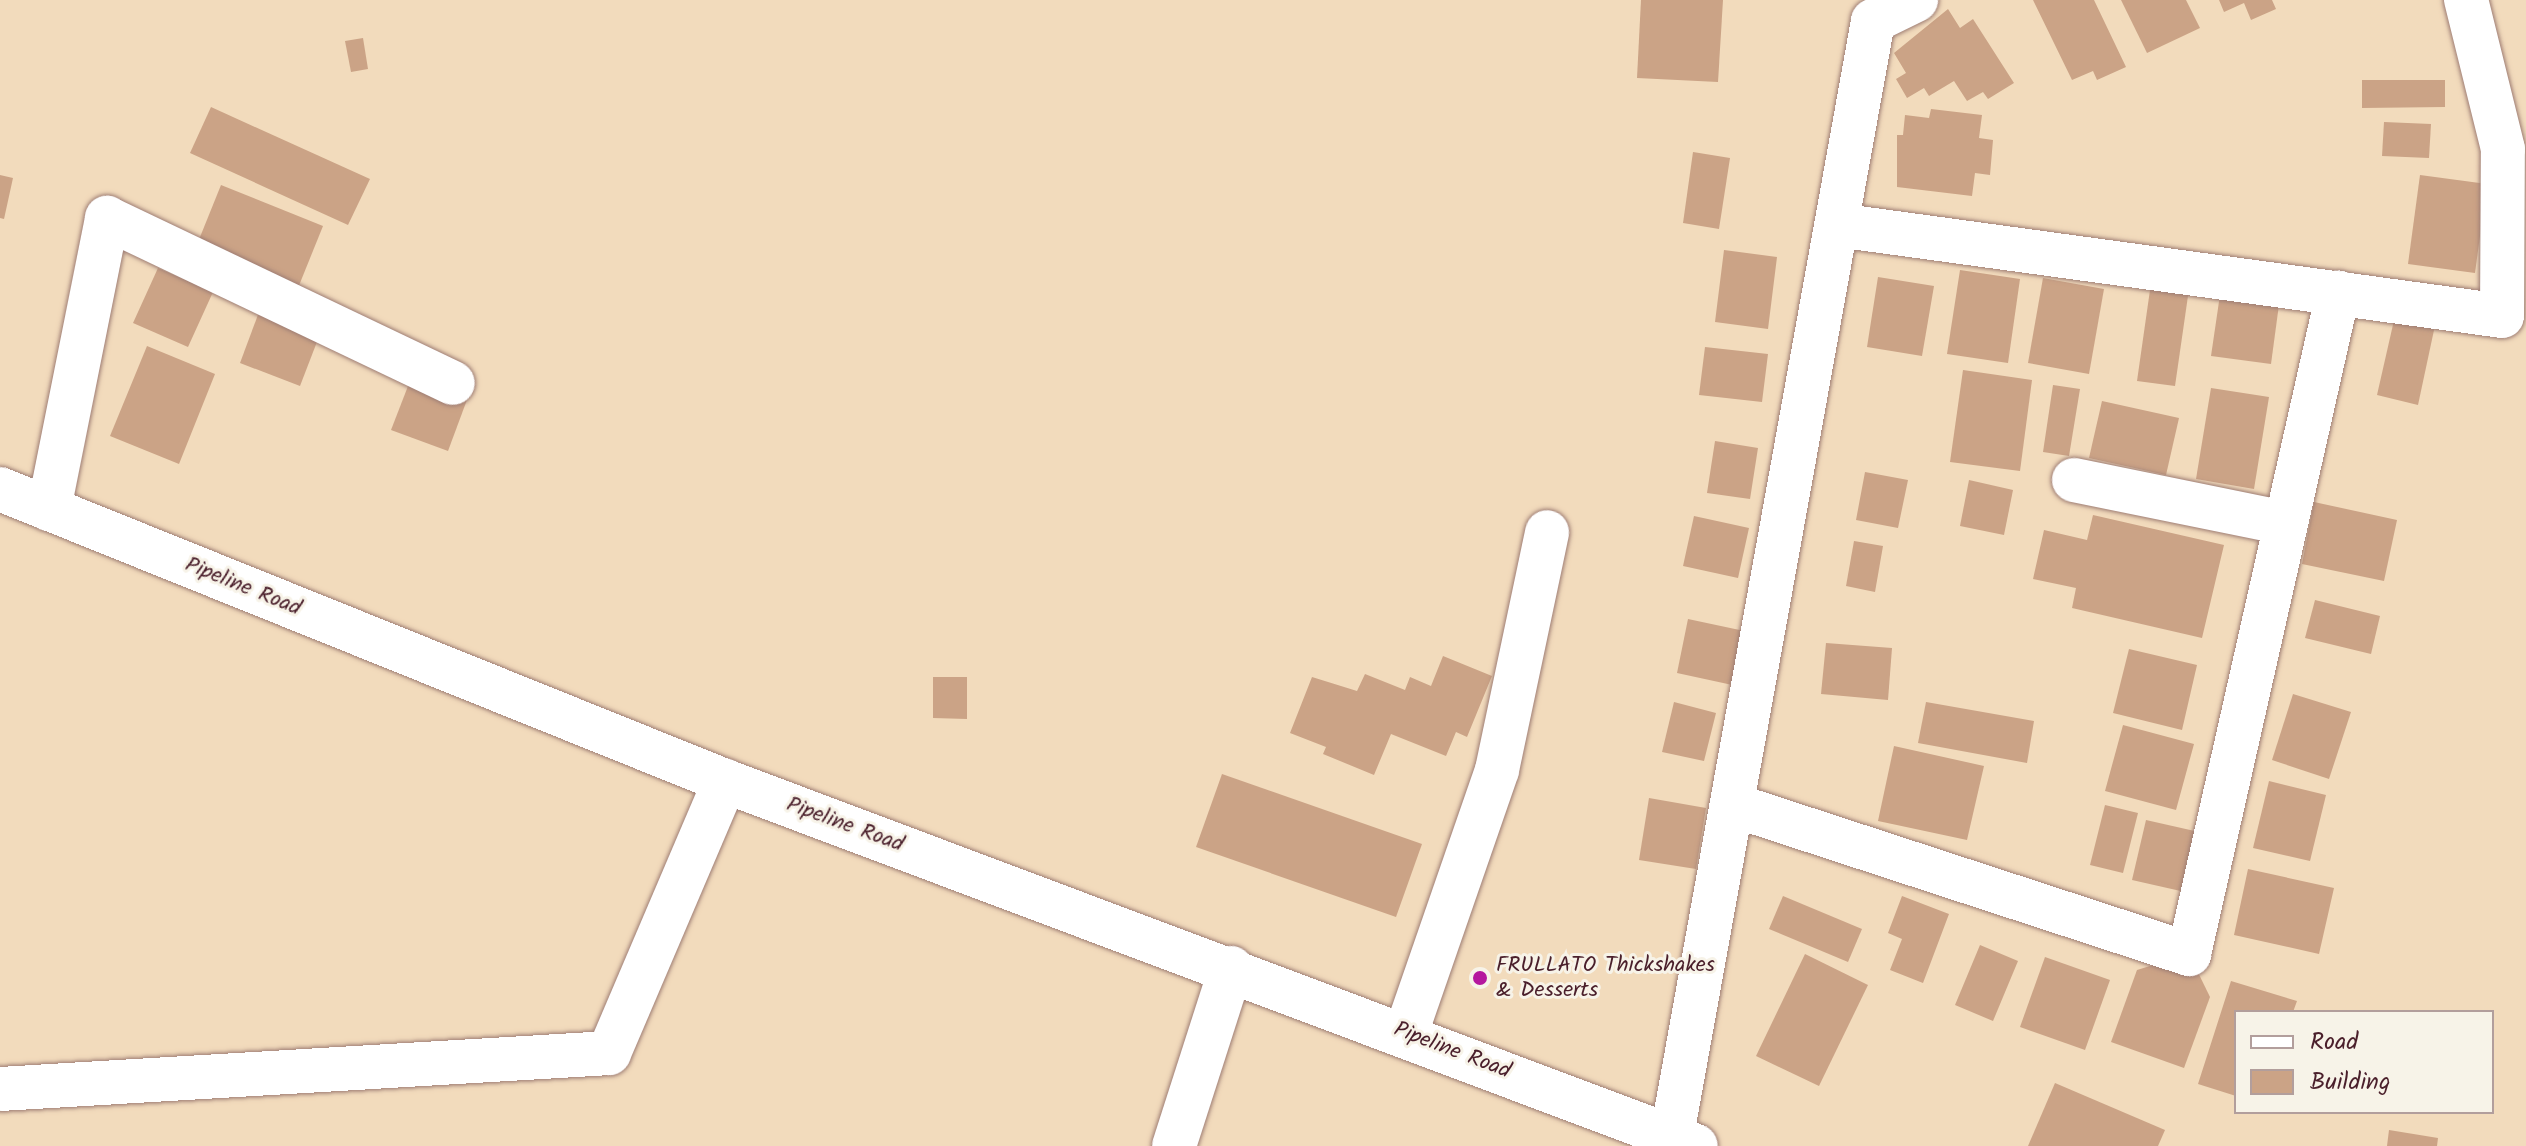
<!DOCTYPE html>
<html>
<head>
<meta charset="utf-8">
<style>
  body { margin:0 }
  #map { position:relative; width:2526px; height:1146px; overflow:hidden; background:#f2dbbc; font-family:Kalam,sans-serif }
  div>[style] { position:absolute }
  .building>* { inset:0; background:#cba386 }
  .roads { filter:drop-shadow(0 0 2px #9e7d74) drop-shadow(0 0 2px #9e7d74) }
  .minor>* { height:44px; margin:-22px; padding:0 22px; transform-origin:22px; border-radius:22px; background:#fff }
  .tertiary>* { height:44px; margin:-22px; padding:0 22px; transform-origin:22px; border-radius:22px; background:#fff }
  .secondary>* { height:44px; margin:-22px; padding:0 22px; transform-origin:22px; border-radius:22px; background:#fff }
  .dots>* { width:22px; height:22px; translate:-50% -50%; box-sizing:border-box; border:4px solid #f7f3e8; border-radius:50% }
  span { translate:-50% -50%; white-space:nowrap; text-align:center; line-height:1.15; -webkit-text-stroke:6px #f7f3e8; paint-order:stroke }
  .street-label { font-size:22px; color:#4a1f2b }
  .poi-label { font-size:22px; color:#4a1f2b }
  .left { translate:0 -50%; text-align:left }
  .legend { position:absolute; left:2234px; top:1010px; width:260px; height:104px; box-sizing:border-box; background:#f7f3e8; border:2px solid #b29e9c; margin:0; padding:10px 14px; list-style:none; font-size:24px; color:#4a1f2b }
  .legend li { display:flex; align-items:center; gap:16px; height:40px }
  .legend b { width:40px; border:2px solid #b29e9c }
</style>
</head>
<body>
<div id="map">
  <div class="building">
    <div style="clip-path:polygon(1641px 0,1723px 0,1718px 82px,1637px 78px)"></div>
    <div style="clip-path:polygon(2033px 0,2094px 0,2126px 67px,2097px 80px,2093px 71px,2072px 80px)"></div>
    <div style="clip-path:polygon(2121px 0,2186px 0,2200px 28px,2147px 53px)"></div>
    <div style="clip-path:polygon(2219px 0,2272px 0,2276px 9px,2251px 20px,2244px 3px,2224px 12px)"></div>
    <div style="clip-path:polygon(1948px 9px,1960px 28px,1973px 19px,2014px 83px,1988px 99px,1983px 92px,1967px 101px,1954px 81px,1929px 96px,1924px 88px,1907px 98px,1896px 79px,1906px 73px,1894px 53px)"></div>
    <div style="clip-path:polygon(363px 38px,368px 69px,351px 72px,345px 41px)"></div>
    <div style="clip-path:polygon(2362px 80px,2445px 80px,2445px 107px,2362px 108px)"></div>
    <div style="clip-path:polygon(211px 107px,370px 179px,348px 225px,190px 153px)"></div>
    <div style="clip-path:polygon(1931px 109px,1982px 115px,1979px 138px,1993px 140px,1990px 175px,1975px 173px,1972px 196px,1897px 187px,1897px 135px,1903px 135px,1905px 115px,1929px 118px)"></div>
    <div style="clip-path:polygon(2384px 122px,2431px 124px,2429px 158px,2382px 156px)"></div>
    <div style="clip-path:polygon(1693px 152px,1730px 158px,1719px 229px,1683px 223px)"></div>
    <div style="clip-path:polygon(0 175px,13px 178px,4px 219px,0 218px)"></div>
    <div style="clip-path:polygon(2420px 175px,2487px 184px,2475px 273px,2408px 264px)"></div>
    <div style="clip-path:polygon(221px 185px,323px 226px,298px 288px,196px 247px)"></div>
    <div style="clip-path:polygon(1724px 250px,1777px 257px,1768px 329px,1715px 322px)"></div>
    <div style="clip-path:polygon(158px 268px,213px 292px,188px 347px,133px 323px)"></div>
    <div style="clip-path:polygon(1960px 270px,2020px 279px,2008px 363px,1947px 354px)"></div>
    <div style="clip-path:polygon(2152px 276px,2190px 282px,2175px 386px,2137px 381px)"></div>
    <div style="clip-path:polygon(1878px 277px,1934px 286px,1922px 356px,1867px 347px)"></div>
    <div style="clip-path:polygon(2043px 278px,2104px 289px,2089px 374px,2028px 363px)"></div>
    <div style="clip-path:polygon(2221px 288px,2280px 297px,2271px 364px,2211px 356px)"></div>
    <div style="clip-path:polygon(2397px 307px,2437px 316px,2418px 405px,2377px 395px)"></div>
    <div style="clip-path:polygon(259px 312px,320px 334px,300px 386px,240px 363px)"></div>
    <div style="clip-path:polygon(147px 346px,215px 374px,179px 464px,110px 436px)"></div>
    <div style="clip-path:polygon(1705px 347px,1768px 354px,1762px 402px,1699px 395px)"></div>
    <div style="clip-path:polygon(415px 368px,471px 389px,448px 451px,391px 430px)"></div>
    <div style="clip-path:polygon(1963px 370px,2032px 380px,2020px 471px,1950px 462px)"></div>
    <div style="clip-path:polygon(2053px 385px,2080px 389px,2069px 456px,2043px 452px)"></div>
    <div style="clip-path:polygon(2211px 388px,2269px 397px,2254px 489px,2196px 479px)"></div>
    <div style="clip-path:polygon(2102px 401px,2179px 418px,2166px 475px,2089px 458px)"></div>
    <div style="clip-path:polygon(1715px 441px,1758px 448px,1750px 499px,1707px 493px)"></div>
    <div style="clip-path:polygon(1865px 472px,1908px 480px,1898px 528px,1856px 520px)"></div>
    <div style="clip-path:polygon(1969px 480px,2013px 490px,2004px 535px,1960px 526px)"></div>
    <div style="clip-path:polygon(2314px 502px,2397px 520px,2384px 581px,2302px 564px)"></div>
    <div style="clip-path:polygon(2093px 515px,2224px 545px,2202px 638px,2072px 608px,2076px 588px,2033px 579px,2044px 530px,2087px 540px)"></div>
    <div style="clip-path:polygon(1694px 516px,1749px 528px,1738px 578px,1683px 566px)"></div>
    <div style="clip-path:polygon(1854px 541px,1883px 546px,1875px 592px,1846px 586px)"></div>
    <div style="clip-path:polygon(2315px 600px,2380px 616px,2371px 654px,2305px 638px)"></div>
    <div style="clip-path:polygon(1688px 619px,1749px 632px,1737px 686px,1677px 673px)"></div>
    <div style="clip-path:polygon(1826px 643px,1892px 648px,1888px 700px,1821px 694px)"></div>
    <div style="clip-path:polygon(2129px 649px,2197px 665px,2182px 730px,2113px 713px)"></div>
    <div style="clip-path:polygon(1443px 656px,1492px 676px,1467px 737px,1456px 732px,1446px 756px,1391px 734px,1374px 775px,1323px 754px,1326px 747px,1290px 733px,1312px 677px,1357px 691px,1365px 674px,1405px 690px,1410px 677px,1431px 686px)"></div>
    <div style="clip-path:polygon(933px 677px,967px 677px,967px 719px,933px 718px)"></div>
    <div style="clip-path:polygon(2293px 694px,2351px 712px,2329px 779px,2272px 760px)"></div>
    <div style="clip-path:polygon(1674px 702px,1716px 713px,1704px 761px,1662px 752px)"></div>
    <div style="clip-path:polygon(1926px 702px,2034px 721px,2027px 763px,1918px 743px)"></div>
    <div style="clip-path:polygon(2123px 725px,2194px 744px,2176px 810px,2105px 791px)"></div>
    <div style="clip-path:polygon(1894px 746px,1984px 766px,1967px 840px,1878px 821px)"></div>
    <div style="clip-path:polygon(1222px 774px,1422px 844px,1396px 917px,1196px 847px)"></div>
    <div style="clip-path:polygon(2269px 781px,2326px 795px,2310px 861px,2253px 848px)"></div>
    <div style="clip-path:polygon(1649px 798px,1706px 808px,1696px 869px,1639px 860px)"></div>
    <div style="clip-path:polygon(2105px 805px,2138px 813px,2123px 873px,2090px 865px)"></div>
    <div style="clip-path:polygon(2146px 820px,2199px 832px,2185px 892px,2132px 880px)"></div>
    <div style="clip-path:polygon(2248px 869px,2334px 888px,2319px 954px,2234px 935px)"></div>
    <div style="clip-path:polygon(1783px 896px,1862px 929px,1848px 962px,1769px 929px)"></div>
    <div style="clip-path:polygon(1902px 896px,1949px 914px,1923px 983px,1890px 970px,1902px 939px,1888px 933px)"></div>
    <div style="clip-path:polygon(1980px 945px,2018px 961px,1993px 1021px,1955px 1005px)"></div>
    <div style="clip-path:polygon(1805px 954px,1868px 985px,1819px 1086px,1756px 1056px)"></div>
    <div style="clip-path:polygon(2189px 954px,2210px 997px,2184px 1068px,2111px 1042px,2137px 970px)"></div>
    <div style="clip-path:polygon(2045px 957px,2110px 980px,2085px 1050px,2020px 1027px)"></div>
    <div style="clip-path:polygon(2231px 981px,2297px 1001px,2293px 1012px,2236px 1012px,2236px 1096px,2198px 1084px)"></div>
    <div style="clip-path:polygon(2055px 1083px,2165px 1130px,2158px 1146px,2028px 1146px)"></div>
    <div style="clip-path:polygon(2389px 1130px,2438px 1138px,2437px 1146px,2387px 1146px)"></div>
  </div>
  <div class="roads">
    <div class="minor">
      <div style="left:1837px;top:225px;width:671px;rotate:7.79deg"></div>
      <div style="left:2502px;top:316px;width:167px;rotate:-89.7deg"></div>
      <div style="left:2503px;top:149px;width:154px;rotate:-103.9deg"></div>
      <div style="left:2074px;top:480px;width:216px;rotate:11.5deg"></div>
      <div style="left:49px;top:509px;width:297px;rotate:-78.7deg"></div>
      <div style="left:107px;top:218px;width:383px;rotate:25.5deg"></div>
      <div style="left:1733px;top:805px;width:480px;rotate:18.1deg"></div>
      <div style="left:2189px;top:954px;width:678px;rotate:-77.3deg"></div>
      <div style="left:1406px;top:1033px;width:278px;rotate:-70.9deg"></div>
      <div style="left:1497px;top:770px;width:243px;rotate:-78.1deg"></div>
      <div style="left:1174px;top:1146px;width:187px;rotate:-72.2deg"></div>
      <div style="left:1670px;top:1146px;width:1143px;rotate:-79.77deg"></div>
      <div style="left:1873px;top:21px;width:48px;rotate:-26deg"></div>
    </div>
    <div class="tertiary">
      <div style="left:0;top:1089px;width:610px;rotate:-3.38deg"></div>
      <div style="left:609px;top:1053px;width:296px;rotate:-66.9deg"></div>
    </div>
    <div class="secondary">
      <div style="left:0;top:489px;width:782px;rotate:21.94deg"></div>
      <div style="left:725px;top:781px;width:1037px;rotate:20.6deg"></div>
    </div>
  </div>
  <div class="dots">
    <div style="left:1480px;top:978px;background:#b5179e"></div>
  </div>
  <div class="street-label">
    <span style="left:243px;top:587px;rotate:22deg">Pipeline Road</span>
    <span style="left:845px;top:825px;rotate:20deg">Pipeline Road</span>
    <span style="left:1452px;top:1051px;rotate:21deg">Pipeline Road</span>
  </div>
  <div class="poi-label">
    <span class="left" style="left:1496px;top:978px">FRULLATO Thickshakes<br>&amp; Desserts</span>
  </div>
  <ul class="legend">
  <li><b style="height:10px;background:#fff"></b>Road</li>
  <li><b style="height:22px;background:#cba386"></b>Building</li>
  </ul>
</div>
</body>
</html>
